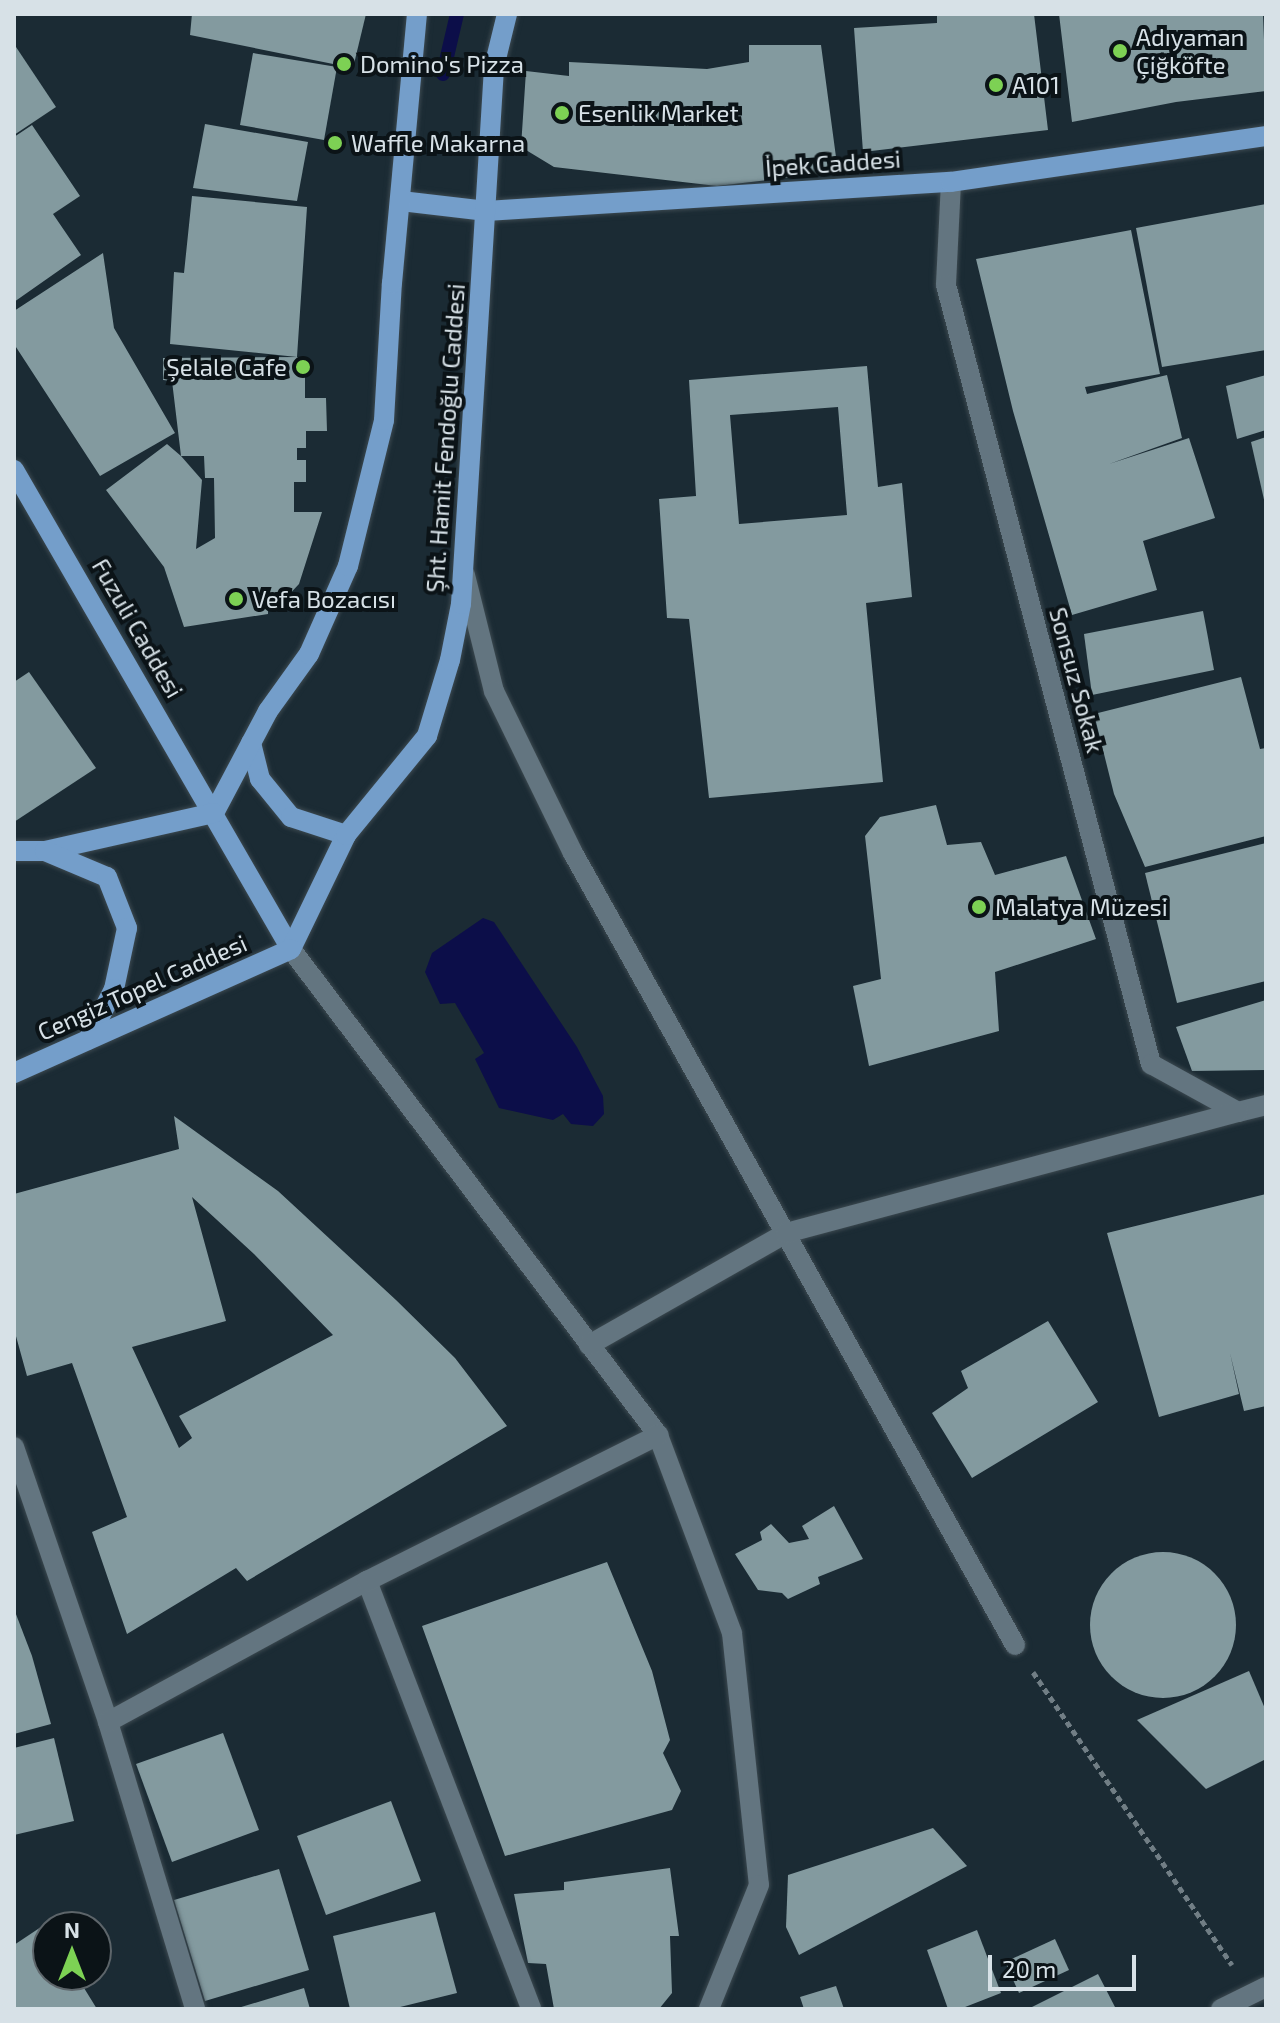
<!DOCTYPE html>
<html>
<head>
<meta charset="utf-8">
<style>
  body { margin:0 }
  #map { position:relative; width:1280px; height:2023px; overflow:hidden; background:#1b2b34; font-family:"Exo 2",sans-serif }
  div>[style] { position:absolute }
  .water>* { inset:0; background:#0c0e49 }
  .stream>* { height:14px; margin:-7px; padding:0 7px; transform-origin:7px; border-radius:7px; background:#0c0e49 }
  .building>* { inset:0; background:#839a9f }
  .round { border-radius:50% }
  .path>* { height:5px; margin-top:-2.5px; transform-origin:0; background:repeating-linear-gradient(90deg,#717e85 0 6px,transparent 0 10px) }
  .roads { filter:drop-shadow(0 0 2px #3c4950) drop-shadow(0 0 2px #3c4950) }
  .minor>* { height:20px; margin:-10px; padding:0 10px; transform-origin:10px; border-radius:10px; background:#637580 }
  .major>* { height:20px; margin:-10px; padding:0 10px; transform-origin:10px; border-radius:10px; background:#749eca }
  .dots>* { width:22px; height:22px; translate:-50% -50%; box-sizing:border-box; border:4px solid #0b1317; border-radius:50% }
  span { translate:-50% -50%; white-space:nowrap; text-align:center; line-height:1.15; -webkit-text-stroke:8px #0b1317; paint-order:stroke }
  .poi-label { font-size:24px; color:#d7e1e7 }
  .left { translate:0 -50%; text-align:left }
  .right { translate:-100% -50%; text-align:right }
  .street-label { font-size:24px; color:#d7e1e7 }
  .frame { position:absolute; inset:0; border:16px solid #d7e1e7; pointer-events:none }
  .north { position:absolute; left:32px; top:1911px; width:80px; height:80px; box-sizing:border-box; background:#0b1317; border:2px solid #5d656a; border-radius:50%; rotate:0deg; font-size:22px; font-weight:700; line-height:32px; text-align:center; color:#d7e1e7 }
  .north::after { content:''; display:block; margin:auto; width:28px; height:36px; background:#7dd154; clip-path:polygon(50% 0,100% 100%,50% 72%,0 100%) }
  .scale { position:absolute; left:988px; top:1955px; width:148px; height:36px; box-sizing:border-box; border:4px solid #d7e1e7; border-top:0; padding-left:10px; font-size:24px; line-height:28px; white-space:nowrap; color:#d7e1e7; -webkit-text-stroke:6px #0b1317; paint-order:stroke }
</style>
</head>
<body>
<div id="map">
  <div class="water">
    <div style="clip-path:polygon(483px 918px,494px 922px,577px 1047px,603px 1096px,604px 1114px,593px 1126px,571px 1124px,563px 1114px,553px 1120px,499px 1108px,475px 1059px,484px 1053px,455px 1003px,440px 1004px,425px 972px,432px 953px)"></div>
  </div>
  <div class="stream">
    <div style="left:443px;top:74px;width:62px;rotate:-76.9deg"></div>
  </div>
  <div class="building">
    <div style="clip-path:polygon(192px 14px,366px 14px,353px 68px,190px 35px)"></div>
    <div style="clip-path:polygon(937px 14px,1034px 14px,1048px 130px,863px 152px,854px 28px,937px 23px)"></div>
    <div style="clip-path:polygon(1059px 14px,1263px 14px,1266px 91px,1176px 102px,1072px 122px)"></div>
    <div style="clip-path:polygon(14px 44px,56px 107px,14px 135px)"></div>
    <div style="clip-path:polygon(749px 45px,821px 45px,838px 172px,717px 186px,554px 167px,521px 147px,526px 71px,569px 76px,569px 62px,707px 69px,749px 62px)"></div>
    <div style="clip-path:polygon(253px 53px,337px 67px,324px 140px,240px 125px)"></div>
    <div style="clip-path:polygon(205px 124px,308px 142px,297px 201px,193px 188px)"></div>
    <div style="clip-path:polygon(32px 125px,80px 196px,53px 214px,81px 255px,14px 302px,14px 137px)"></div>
    <div style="clip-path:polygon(192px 196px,307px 207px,297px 357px,170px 344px,174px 272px,184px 273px)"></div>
    <div style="clip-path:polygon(1266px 204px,1266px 350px,1162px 367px,1136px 228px)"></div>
    <div style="clip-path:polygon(1131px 230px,1160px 374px,1085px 387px,1087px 394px,1167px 375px,1182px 438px,1109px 464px,1189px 438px,1215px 518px,1143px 541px,1157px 590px,1072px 615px,1013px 411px,976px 259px)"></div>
    <div style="clip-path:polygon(103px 253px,114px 328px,175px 433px,100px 476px,14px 344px,14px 311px)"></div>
    <div style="clip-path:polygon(evenodd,305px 357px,305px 398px,326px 398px,327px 431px,306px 431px,306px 448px,297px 448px,297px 460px,306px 460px,306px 482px,294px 482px,294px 512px,322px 512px,299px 584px,284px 600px,268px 600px,268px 614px,184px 627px,164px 567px,106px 490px,167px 444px,181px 456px,172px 381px,163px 380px,163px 358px,305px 357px,181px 456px,204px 456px,205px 478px,214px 478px,215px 538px,196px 549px,202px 480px,181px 456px)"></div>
    <div style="clip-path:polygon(evenodd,867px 366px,878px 487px,902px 483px,912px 597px,866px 603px,883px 782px,709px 798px,689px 619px,667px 618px,659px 499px,696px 496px,689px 380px,867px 366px,838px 407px,847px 515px,739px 524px,730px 415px,838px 407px)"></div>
    <div style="clip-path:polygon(1266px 375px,1266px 430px,1237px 439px,1226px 386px)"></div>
    <div style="clip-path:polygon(1266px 437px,1266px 503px,1265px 504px,1251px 442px)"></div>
    <div style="clip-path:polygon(1203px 611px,1214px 670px,1092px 695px,1084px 634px)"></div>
    <div style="clip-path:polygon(29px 672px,96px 768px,14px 822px,14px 682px)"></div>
    <div style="clip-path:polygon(1241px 677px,1260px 749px,1266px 748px,1266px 836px,1145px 867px,1114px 794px,1094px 714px)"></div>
    <div style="clip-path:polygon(936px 805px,947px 845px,981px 842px,995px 875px,1066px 856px,1096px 939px,995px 972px,999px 1031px,869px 1066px,853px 986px,881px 979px,865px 836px,880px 817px)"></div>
    <div style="clip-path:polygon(1266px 843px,1266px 981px,1177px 1003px,1145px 873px)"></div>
    <div style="clip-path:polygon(1266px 1000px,1266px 1070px,1192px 1071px,1176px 1027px)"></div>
    <div style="clip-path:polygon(evenodd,174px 1116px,278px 1191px,396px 1300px,455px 1358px,507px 1426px,247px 1581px,236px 1568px,127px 1634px,92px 1532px,127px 1517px,72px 1363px,27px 1376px,14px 1329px,14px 1194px,179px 1149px,174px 1116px,192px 1197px,254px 1254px,333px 1335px,179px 1416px,192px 1438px,179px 1448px,132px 1347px,226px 1321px,192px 1197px)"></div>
    <div style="clip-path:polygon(1266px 1194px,1266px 1406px,1244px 1411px,1230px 1353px,1239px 1394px,1159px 1417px,1107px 1233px)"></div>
    <div style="clip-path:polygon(1048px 1321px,1098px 1402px,972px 1478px,932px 1413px,968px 1388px,961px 1371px)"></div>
    <div style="clip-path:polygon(834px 1506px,863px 1559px,818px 1577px,820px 1584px,788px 1599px,782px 1593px,758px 1590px,735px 1554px,762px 1540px,760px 1532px,771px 1524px,789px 1543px,809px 1539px,802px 1526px)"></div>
    <div class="round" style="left:1090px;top:1552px;width:146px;height:146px"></div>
    <div style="clip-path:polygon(607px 1562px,652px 1671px,670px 1740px,663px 1753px,681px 1791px,672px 1810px,505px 1856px,422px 1626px)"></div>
    <div style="clip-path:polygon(14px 1609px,32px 1656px,51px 1724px,14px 1734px)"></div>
    <div style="clip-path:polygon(1249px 1671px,1266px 1711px,1266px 1759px,1206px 1789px,1137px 1720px)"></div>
    <div style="clip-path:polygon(223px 1733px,259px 1830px,172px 1862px,136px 1764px)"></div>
    <div style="clip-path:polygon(54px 1738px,74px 1821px,14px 1835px,14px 1748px)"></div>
    <div style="clip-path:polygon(391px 1801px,421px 1881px,326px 1915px,297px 1836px)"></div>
    <div style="clip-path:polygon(933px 1828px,967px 1866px,799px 1955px,786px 1927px,788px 1875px)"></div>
    <div style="clip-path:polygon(670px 1868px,679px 1936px,670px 1936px,672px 1993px,659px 2009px,554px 2009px,546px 1964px,528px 1963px,514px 1894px,564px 1890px,564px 1882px)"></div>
    <div style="clip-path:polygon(279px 1869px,309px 1970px,205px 2001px,174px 1900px)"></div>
    <div style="clip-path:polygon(435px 1912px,457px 1993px,392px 2009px,350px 2009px,333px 1936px)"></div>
    <div style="clip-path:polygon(44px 1925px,48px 1931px,48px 1975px,76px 1975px,97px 2009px,14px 2009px,14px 1945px)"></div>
    <div style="clip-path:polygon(977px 1930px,1001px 1993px,960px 2009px,948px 2009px,927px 1950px)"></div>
    <div style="clip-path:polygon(1055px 1939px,1069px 1970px,1019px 1993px,1005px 1962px)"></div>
    <div style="clip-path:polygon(1098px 1974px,1116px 2009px,1028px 2009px)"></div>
    <div style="clip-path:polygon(836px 1986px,844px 2009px,804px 2009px,800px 1997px)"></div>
    <div style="clip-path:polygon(304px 1988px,310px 2009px,238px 2009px,238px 2008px)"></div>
  </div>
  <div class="path">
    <div style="left:1033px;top:1672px;width:354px;rotate:55.8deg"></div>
  </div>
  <div class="roads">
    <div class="minor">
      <div style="left:951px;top:182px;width:103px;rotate:92.8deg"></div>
      <div style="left:946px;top:285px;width:806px;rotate:75.26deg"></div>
      <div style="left:1151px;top:1064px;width:99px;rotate:28.9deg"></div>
      <div style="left:1238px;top:1112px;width:29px;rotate:-14deg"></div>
      <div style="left:465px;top:575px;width:120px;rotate:76deg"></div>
      <div style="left:494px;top:691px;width:180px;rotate:64deg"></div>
      <div style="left:573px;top:853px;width:907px;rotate:60.83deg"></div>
      <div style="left:291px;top:949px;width:609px;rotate:52.94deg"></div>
      <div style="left:658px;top:1435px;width:211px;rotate:69.5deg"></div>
      <div style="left:732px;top:1633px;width:253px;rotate:83.9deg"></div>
      <div style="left:759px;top:1885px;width:134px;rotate:112deg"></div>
      <div style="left:589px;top:1345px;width:227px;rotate:-29.6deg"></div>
      <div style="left:786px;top:1233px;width:468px;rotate:-15deg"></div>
      <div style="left:14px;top:1447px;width:291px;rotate:71.1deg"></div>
      <div style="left:108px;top:1722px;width:300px;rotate:73.1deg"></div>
      <div style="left:367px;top:1581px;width:458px;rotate:69deg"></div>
      <div style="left:108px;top:1722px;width:295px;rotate:-28.6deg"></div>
      <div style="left:367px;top:1581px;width:326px;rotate:-26.6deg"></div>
      <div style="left:1221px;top:2009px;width:50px;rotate:-26.1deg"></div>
    </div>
    <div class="major">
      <div style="left:401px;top:201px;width:86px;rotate:6.7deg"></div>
      <div style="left:486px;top:211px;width:466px;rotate:-3.6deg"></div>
      <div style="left:951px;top:182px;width:318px;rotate:-8.3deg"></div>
      <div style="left:14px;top:470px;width:553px;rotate:59.96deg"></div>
      <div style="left:251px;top:743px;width:37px;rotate:76deg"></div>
      <div style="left:260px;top:779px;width:49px;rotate:50.8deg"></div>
      <div style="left:291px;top:817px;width:58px;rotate:18.1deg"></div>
      <div style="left:214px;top:813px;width:115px;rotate:-62.1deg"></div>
      <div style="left:268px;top:711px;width:70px;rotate:-54.3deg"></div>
      <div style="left:309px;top:654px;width:96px;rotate:-66.1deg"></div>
      <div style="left:348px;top:566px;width:150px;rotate:-76.1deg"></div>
      <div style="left:384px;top:420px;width:137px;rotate:-86.7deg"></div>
      <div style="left:392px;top:283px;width:270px;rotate:-84.7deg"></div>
      <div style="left:14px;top:851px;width:31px"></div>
      <div style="left:45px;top:851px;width:173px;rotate:-12.7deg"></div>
      <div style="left:45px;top:851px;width:67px;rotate:22.8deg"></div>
      <div style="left:107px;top:877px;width:55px;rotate:68.6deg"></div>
      <div style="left:127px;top:928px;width:62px;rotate:102deg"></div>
      <div style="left:114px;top:989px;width:57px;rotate:117deg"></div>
      <div style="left:291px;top:949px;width:127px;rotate:-64.2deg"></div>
      <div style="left:346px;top:835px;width:128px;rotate:-50.7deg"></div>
      <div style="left:427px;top:736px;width:79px;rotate:-73.2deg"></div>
      <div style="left:450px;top:660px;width:57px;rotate:-78.9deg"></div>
      <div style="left:461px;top:604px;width:538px;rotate:-86.48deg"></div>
      <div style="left:494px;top:67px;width:55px;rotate:-76.2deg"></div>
      <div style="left:14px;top:1073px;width:303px;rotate:-24.1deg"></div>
    </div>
  </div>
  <div class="dots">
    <div style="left:1120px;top:51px;background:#7dd154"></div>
    <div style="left:344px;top:64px;background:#7dd154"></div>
    <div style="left:996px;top:85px;background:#7dd154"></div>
    <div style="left:562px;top:113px;background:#7dd154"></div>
    <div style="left:335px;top:143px;background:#7dd154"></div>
    <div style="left:303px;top:367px;background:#7dd154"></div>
    <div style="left:236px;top:599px;background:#7dd154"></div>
    <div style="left:979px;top:907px;background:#7dd154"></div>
  </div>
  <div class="poi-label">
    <span class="left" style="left:1136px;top:51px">Adıyaman<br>Çiğköfte</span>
    <span class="left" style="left:360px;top:64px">Domino's Pizza</span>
    <span class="left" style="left:1012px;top:85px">A101</span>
    <span class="left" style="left:578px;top:113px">Esenlik Market</span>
    <span class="left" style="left:351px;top:143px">Waffle Makarna</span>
    <span class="right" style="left:287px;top:367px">Şelale Cafe</span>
    <span class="left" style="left:252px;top:599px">Vefa Bozacısı</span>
    <span class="left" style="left:995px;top:907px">Malatya Müzesi</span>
  </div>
  <div class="street-label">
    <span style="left:833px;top:163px;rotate:-4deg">İpek Caddesi</span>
    <span style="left:445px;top:438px;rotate:-86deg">Şht. Hamit Fendoğlu Caddesi</span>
    <span style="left:138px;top:628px;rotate:60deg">Fuzuli Caddesi</span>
    <span style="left:1077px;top:680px;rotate:75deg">Sonsuz Sokak</span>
    <span style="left:142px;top:987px;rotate:-24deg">Cengiz Topel Caddesi</span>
  </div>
  <div class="frame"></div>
  <div class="north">N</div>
  <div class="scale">20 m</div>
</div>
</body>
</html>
